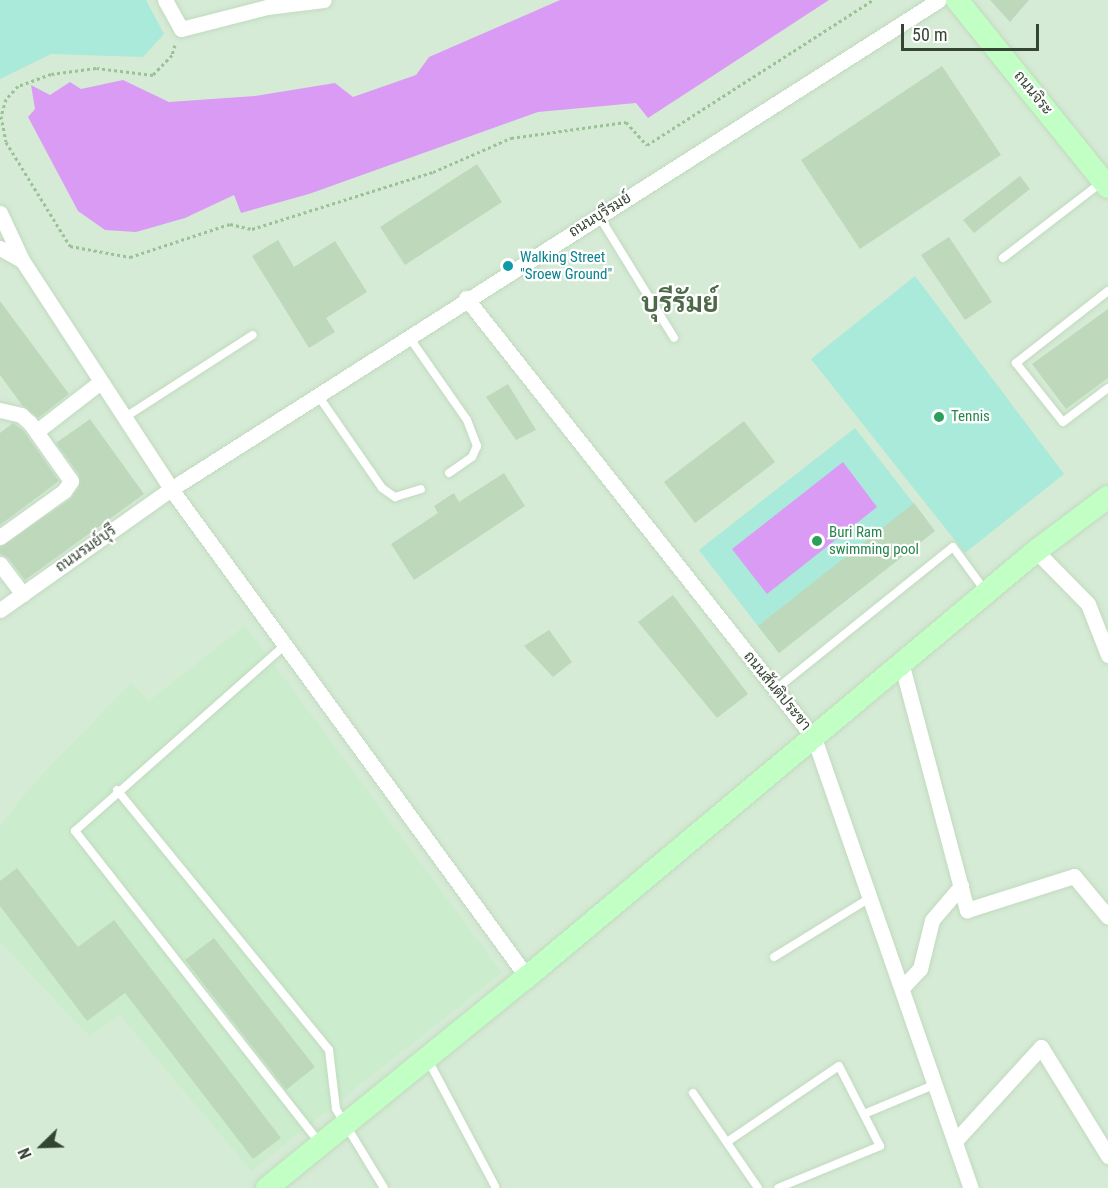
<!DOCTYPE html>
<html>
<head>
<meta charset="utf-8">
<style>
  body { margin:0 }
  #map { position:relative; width:1108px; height:1188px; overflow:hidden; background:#e4f3e4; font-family:"Roboto Condensed",Sarabun,sans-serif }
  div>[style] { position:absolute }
  .residential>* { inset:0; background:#d6ebd5 }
  .education>* { inset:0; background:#ccedcd }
  .green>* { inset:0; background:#a9eada }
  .water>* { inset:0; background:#da9bf5 }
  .building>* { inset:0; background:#bed8bb }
  .path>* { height:3px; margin-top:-1.5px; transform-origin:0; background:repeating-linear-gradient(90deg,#99c296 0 3px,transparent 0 6px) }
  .roads { filter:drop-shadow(0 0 2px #c1dac0) drop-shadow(0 0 2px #c1dac0) }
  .lane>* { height:8px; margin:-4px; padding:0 4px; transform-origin:4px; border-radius:4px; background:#fff }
  .street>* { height:15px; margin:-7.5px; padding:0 7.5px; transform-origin:7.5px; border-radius:7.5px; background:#fff }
  .secondary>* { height:22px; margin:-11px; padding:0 11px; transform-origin:11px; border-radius:11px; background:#c2ffc5 }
  .dots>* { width:16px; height:16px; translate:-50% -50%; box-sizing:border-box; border:3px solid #fff; border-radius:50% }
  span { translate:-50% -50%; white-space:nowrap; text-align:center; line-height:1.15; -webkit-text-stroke:4.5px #fff; paint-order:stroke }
  .street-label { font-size:15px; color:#354533 }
  .culture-label { font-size:15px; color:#0d838f }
  .left { translate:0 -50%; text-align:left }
  .leisure-label { font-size:15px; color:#27864d }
  .town-label { font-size:27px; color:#4d694a; font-weight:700 }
  .north { position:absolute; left:12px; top:1116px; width:60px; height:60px; -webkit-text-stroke:4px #fff; paint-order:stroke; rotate:247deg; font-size:16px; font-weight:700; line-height:24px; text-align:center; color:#354533 }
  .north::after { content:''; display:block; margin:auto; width:21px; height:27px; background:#354533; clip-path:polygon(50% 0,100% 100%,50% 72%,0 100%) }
  .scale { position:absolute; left:901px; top:24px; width:138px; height:27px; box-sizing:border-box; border:3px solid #354533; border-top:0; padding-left:8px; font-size:18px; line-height:21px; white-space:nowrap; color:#354533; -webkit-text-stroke:4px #fff; paint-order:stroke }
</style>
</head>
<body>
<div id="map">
  <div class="residential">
    <div style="clip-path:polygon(0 0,1108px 0,1108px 1188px,0 1188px)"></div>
  </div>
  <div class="education">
    <div style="clip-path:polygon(245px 625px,502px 973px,251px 1171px,120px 1015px,89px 1036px,0 942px,0 826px,33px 784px,131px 683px,149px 701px)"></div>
  </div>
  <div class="green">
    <div style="clip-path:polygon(0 0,146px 0,164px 34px,143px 57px,51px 54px,0 79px)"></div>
    <div style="clip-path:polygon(915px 276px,1064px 474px,965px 553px,811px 359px)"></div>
    <div style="clip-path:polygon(855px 428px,935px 531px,779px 653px,699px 550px)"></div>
  </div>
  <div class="water">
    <div style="clip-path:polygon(560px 0,829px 0,648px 118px,636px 103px,538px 112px,309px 194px,241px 213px,234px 195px,185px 218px,136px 232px,105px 230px,78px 211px,28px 117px,35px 109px,31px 85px,50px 95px,70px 82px,81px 89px,123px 80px,169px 102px,255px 96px,335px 83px,353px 97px,416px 75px,429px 57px)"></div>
    <div style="clip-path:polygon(843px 462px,877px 507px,767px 594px,732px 549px)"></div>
  </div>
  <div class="building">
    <div style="clip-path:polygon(990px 0,1029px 0,1010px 22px)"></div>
    <div style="clip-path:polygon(942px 66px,1001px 155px,860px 249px,801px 160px)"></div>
    <div style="clip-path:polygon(477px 164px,502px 202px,405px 265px,380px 227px)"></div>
    <div style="clip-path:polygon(1020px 176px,1030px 189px,974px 233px,963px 220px)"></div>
    <div style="clip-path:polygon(949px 237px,992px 302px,965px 320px,921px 255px)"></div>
    <div style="clip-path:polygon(278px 240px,294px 267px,335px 241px,367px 292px,326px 318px,335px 332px,309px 348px,252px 256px)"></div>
    <div style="clip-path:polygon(0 301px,69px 394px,38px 418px,22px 405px,0 375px)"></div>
    <div style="clip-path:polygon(1108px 309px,1108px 378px,1066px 409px,1032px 364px)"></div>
    <div style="clip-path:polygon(508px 384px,536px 430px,516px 440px,486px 397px)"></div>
    <div style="clip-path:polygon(90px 419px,144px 494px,25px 580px,8px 558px,0 554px,0 547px,70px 499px,79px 487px,79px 475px,56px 443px)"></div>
    <div style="clip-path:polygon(744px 421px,775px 462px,695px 523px,664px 482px)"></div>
    <div style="clip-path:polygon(13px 423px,23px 430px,59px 481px,0 525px,0 433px)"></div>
    <div style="clip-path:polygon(504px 473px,525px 506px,414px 580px,391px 544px,438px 513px,434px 506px,454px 493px,459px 502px)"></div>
    <div style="clip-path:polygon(914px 503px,935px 531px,779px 653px,758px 626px)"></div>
    <div style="clip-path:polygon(673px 595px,748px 694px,717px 718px,638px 622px)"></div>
    <div style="clip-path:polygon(549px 630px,572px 662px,553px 677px,524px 646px)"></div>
    <div style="clip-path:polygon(17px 868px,78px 947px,114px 920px,281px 1138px,253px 1159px,125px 993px,87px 1021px,0 906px,0 881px)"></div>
    <div style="clip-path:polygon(214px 938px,315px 1067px,286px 1090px,185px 960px)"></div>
  </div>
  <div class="path">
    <div style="left:175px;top:45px;width:10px;rotate:107deg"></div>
    <div style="left:172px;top:55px;width:28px;rotate:134deg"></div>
    <div style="left:153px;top:75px;width:57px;rotate:-173deg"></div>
    <div style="left:96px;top:68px;width:45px;rotate:172.4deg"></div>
    <div style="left:51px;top:74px;width:35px;rotate:160deg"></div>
    <div style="left:18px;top:86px;width:18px;rotate:133deg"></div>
    <div style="left:6px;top:99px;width:18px;rotate:106deg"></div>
    <div style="left:1px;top:116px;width:26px;rotate:79deg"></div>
    <div style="left:6px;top:142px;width:122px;rotate:58.4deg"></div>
    <div style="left:70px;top:246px;width:61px;rotate:10.4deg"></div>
    <div style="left:130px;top:257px;width:105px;rotate:-18.3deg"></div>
    <div style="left:230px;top:224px;width:23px;rotate:13deg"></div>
    <div style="left:252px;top:229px;width:190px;rotate:-17.5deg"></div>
    <div style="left:433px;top:172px;width:85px;rotate:-23.6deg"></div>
    <div style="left:511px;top:138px;width:116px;rotate:-7.9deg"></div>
    <div style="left:626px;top:122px;width:31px;rotate:48deg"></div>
    <div style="left:647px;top:145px;width:269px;rotate:-32.7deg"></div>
  </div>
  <div class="roads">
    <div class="lane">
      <div style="left:599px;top:216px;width:143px;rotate:58.4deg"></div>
      <div style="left:1003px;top:258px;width:125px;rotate:-37.5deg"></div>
      <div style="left:1108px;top:291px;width:117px;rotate:142deg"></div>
      <div style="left:1016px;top:363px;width:75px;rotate:51.5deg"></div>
      <div style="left:1063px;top:422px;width:56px;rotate:-37.1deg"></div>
      <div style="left:409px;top:337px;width:101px;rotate:55.1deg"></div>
      <div style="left:467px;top:420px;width:28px;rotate:69deg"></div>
      <div style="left:477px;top:446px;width:12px;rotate:114deg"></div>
      <div style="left:472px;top:457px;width:28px;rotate:145deg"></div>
      <div style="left:317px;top:394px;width:114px;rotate:55.3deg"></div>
      <div style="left:382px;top:488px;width:16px;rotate:35deg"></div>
      <div style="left:395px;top:497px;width:27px;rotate:-17deg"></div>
      <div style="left:124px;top:418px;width:153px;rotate:-32.8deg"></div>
      <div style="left:284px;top:646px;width:279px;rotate:138.5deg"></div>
      <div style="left:75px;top:831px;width:395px;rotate:51.9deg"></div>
      <div style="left:775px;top:690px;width:228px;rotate:-38.8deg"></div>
      <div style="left:953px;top:547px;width:56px;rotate:53.7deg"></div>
      <div style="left:117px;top:790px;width:335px;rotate:50.8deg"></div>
      <div style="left:329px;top:1050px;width:59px;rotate:83.2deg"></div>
      <div style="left:336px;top:1109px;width:92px;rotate:58.7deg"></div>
      <div style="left:774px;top:957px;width:113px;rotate:-31.6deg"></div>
      <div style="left:428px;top:1060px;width:143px;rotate:62deg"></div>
      <div style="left:693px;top:1093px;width:115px;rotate:55.6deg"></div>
      <div style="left:864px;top:1114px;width:78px;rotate:-22.6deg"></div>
      <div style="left:727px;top:1142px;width:135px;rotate:-34.2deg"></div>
      <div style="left:839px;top:1066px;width:90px;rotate:62.9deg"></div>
      <div style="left:880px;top:1146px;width:110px;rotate:157.6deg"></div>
    </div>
    <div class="street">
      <div style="left:165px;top:0;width:33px;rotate:61deg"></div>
      <div style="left:181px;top:29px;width:89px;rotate:-14.3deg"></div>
      <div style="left:267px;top:7px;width:57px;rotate:-7deg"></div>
      <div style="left:0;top:213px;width:52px;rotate:64.9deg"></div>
      <div style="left:22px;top:260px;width:273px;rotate:56.9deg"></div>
      <div style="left:171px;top:489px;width:604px;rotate:53.89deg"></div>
      <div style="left:0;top:248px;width:25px;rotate:29deg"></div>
      <div style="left:466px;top:298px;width:561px;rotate:51.66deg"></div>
      <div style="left:814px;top:738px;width:477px;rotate:70.8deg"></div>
      <div style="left:0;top:410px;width:22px;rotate:13deg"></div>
      <div style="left:21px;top:415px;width:12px;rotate:42deg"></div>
      <div style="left:30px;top:423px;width:71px;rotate:54.7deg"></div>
      <div style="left:71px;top:481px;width:12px;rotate:125deg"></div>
      <div style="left:64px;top:491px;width:79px;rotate:144.3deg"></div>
      <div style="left:37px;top:431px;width:78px;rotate:-37.7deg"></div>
      <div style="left:1036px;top:551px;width:74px;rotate:45.5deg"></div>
      <div style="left:1088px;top:604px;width:55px;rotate:68.6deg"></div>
      <div style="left:0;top:564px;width:38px;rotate:53deg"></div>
      <div style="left:0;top:610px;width:209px;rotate:-35.3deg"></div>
      <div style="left:171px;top:489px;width:910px;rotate:-32.49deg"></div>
      <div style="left:902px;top:666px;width:253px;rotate:75.1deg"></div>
      <div style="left:967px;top:910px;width:112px;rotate:-17.6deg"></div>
      <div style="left:1074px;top:876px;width:53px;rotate:50.3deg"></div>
      <div style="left:902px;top:988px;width:26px;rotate:-47deg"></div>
      <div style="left:920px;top:969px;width:50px;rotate:-76.2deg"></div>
      <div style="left:932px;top:920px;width:45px;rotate:-49.5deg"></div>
      <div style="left:956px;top:1140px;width:126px;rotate:-47.6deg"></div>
      <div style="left:1041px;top:1047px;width:128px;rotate:58.4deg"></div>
    </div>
    <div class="secondary">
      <div style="left:957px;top:0;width:240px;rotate:51.1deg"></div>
      <div style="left:267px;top:1188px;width:335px;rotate:-39.1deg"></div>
      <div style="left:527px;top:977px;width:664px;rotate:-39.93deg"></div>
      <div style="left:1036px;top:551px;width:90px;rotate:-36.9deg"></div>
    </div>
  </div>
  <div class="dots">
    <div style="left:508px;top:266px;background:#0f9aa8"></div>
    <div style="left:939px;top:417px;background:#2e9e5b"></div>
    <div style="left:817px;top:541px;background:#2e9e5b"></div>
  </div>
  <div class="street-label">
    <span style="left:1033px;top:93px;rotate:51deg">ถนนจิระ</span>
    <span style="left:600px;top:215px;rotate:-32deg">ถนนบุรีรมย์</span>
    <span style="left:86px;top:549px;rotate:-35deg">ถนนรมย์บุรี</span>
    <span style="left:777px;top:691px;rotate:51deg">ถนนสันติประชา</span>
  </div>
  <div class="culture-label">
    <span class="left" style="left:520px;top:266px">Walking Street<br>"Sroew Ground"</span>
  </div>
  <div class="leisure-label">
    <span class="left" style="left:951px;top:417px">Tennis</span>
    <span class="left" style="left:829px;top:541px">Buri Ram<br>swimming pool</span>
  </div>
  <div class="town-label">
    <span style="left:680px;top:304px">บุรีรัมย์</span>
  </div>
  <div class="north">N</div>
  <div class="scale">50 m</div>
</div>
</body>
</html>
